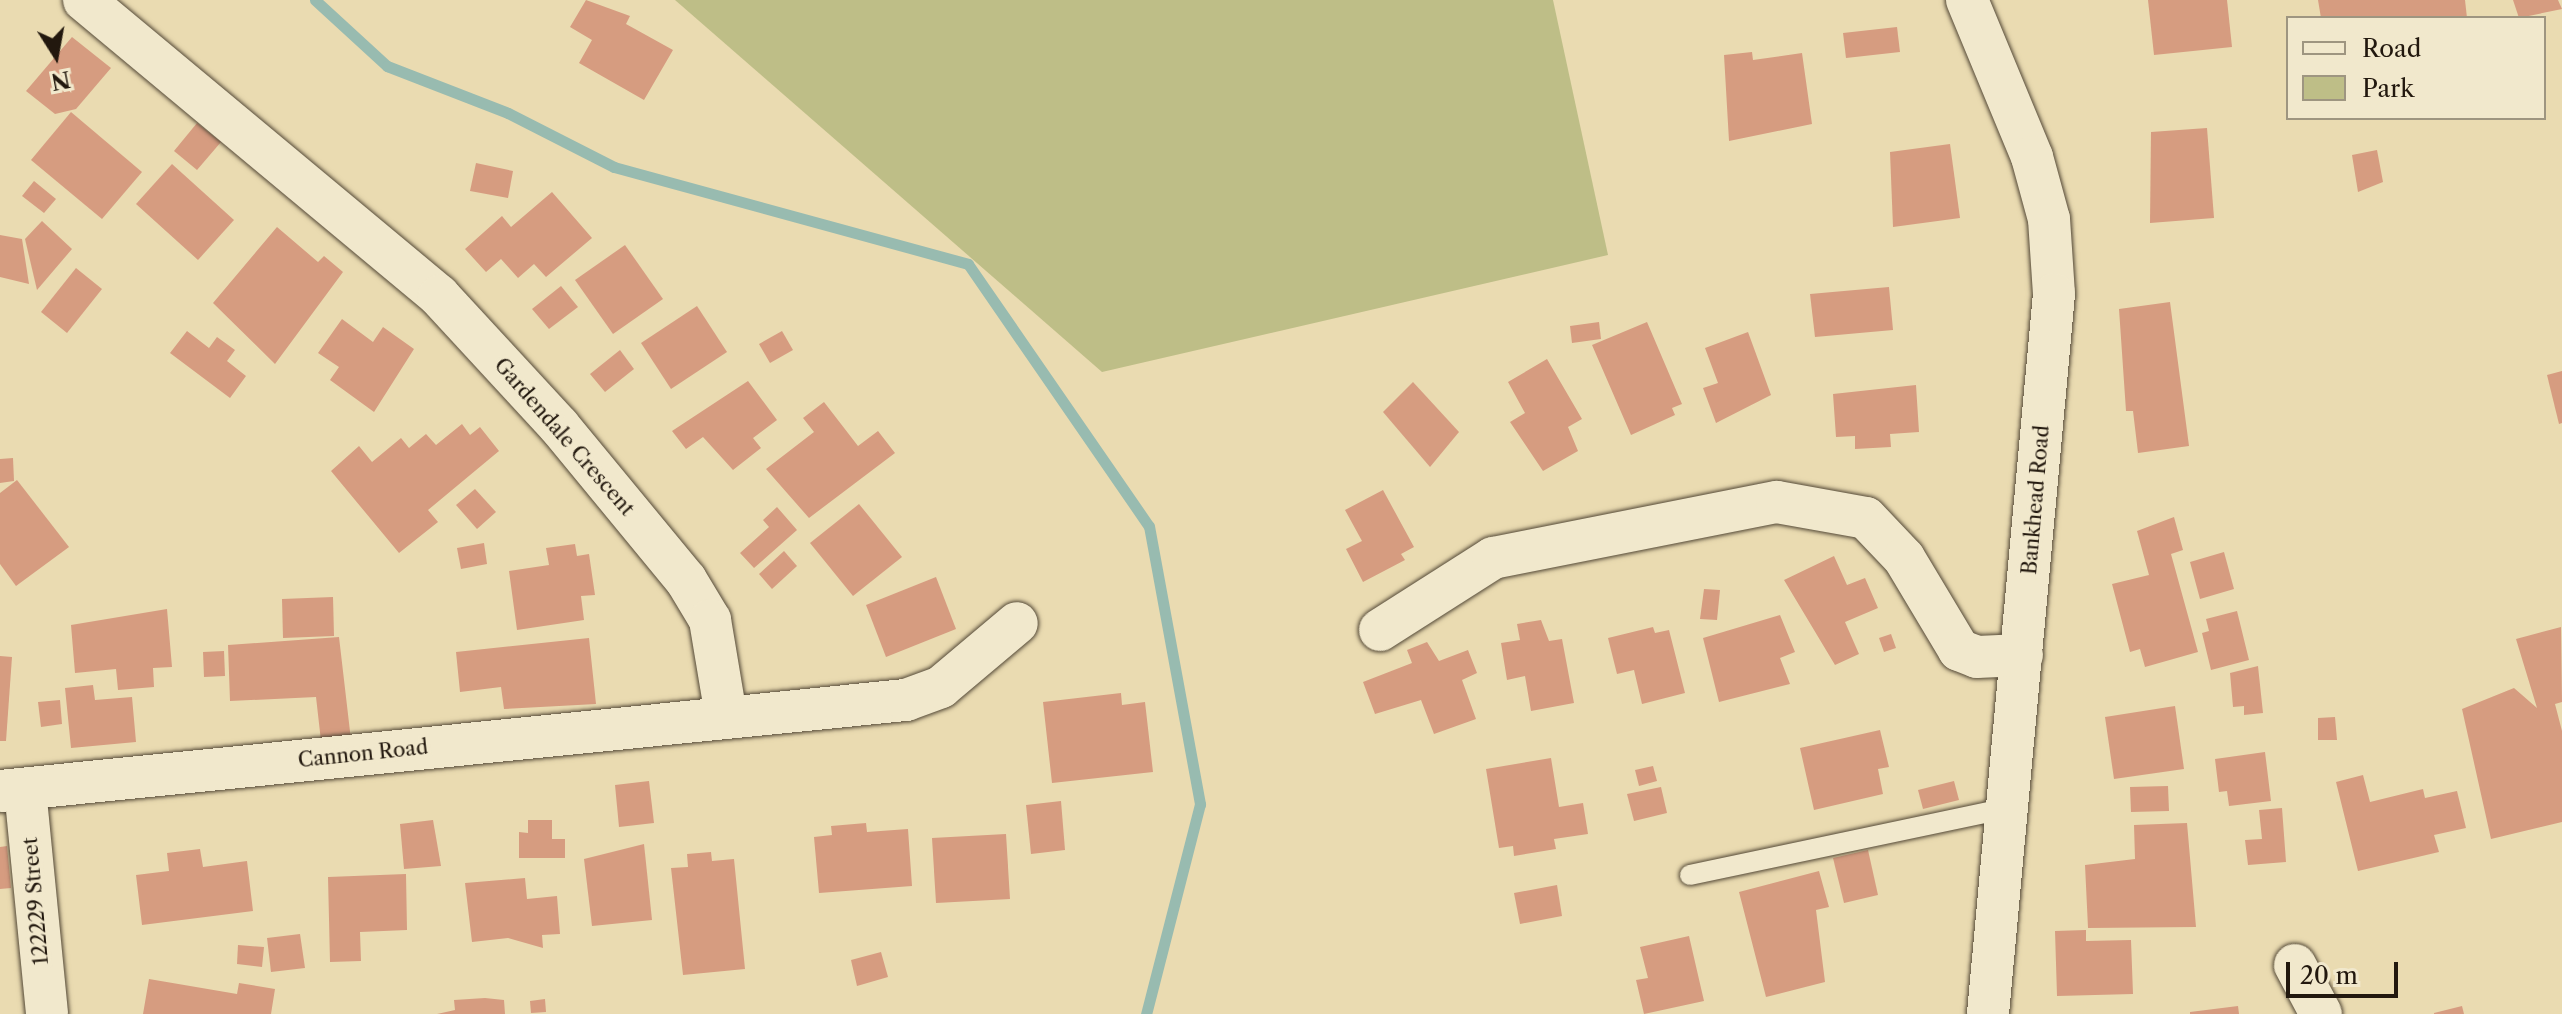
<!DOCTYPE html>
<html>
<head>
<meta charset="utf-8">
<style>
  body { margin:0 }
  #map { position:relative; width:2562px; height:1014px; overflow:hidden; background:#eadbb1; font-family:"Libre Caslon Text",serif }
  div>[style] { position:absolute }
  .green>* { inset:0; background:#bebe87 }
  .stream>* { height:11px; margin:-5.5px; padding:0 5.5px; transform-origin:5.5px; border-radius:5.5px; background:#98bbb0 }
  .building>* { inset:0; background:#d69c80 }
  .roads { filter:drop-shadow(0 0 2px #544937) drop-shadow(0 0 2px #544937) }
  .lane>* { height:20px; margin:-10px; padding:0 10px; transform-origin:10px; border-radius:10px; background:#f1e8cc }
  .street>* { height:42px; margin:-21px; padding:0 21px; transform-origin:21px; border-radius:21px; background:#f1e8cc }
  span { translate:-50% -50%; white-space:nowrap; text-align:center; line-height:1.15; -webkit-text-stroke:7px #f1e8cc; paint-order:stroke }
  .street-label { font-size:20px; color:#22180e }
  .legend { position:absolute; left:2286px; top:16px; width:260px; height:104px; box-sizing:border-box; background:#f1e8cc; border:2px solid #9e9580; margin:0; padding:10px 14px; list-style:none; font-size:24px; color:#22180e }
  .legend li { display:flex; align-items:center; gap:16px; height:40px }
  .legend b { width:40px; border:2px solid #9e9580 }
  .north { position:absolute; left:16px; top:16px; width:80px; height:80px; -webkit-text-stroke:6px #f1e8cc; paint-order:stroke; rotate:169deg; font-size:22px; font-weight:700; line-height:32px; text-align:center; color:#22180e }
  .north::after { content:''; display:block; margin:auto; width:28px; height:36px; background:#22180e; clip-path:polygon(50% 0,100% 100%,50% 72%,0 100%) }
  .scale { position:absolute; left:2286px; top:962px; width:112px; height:36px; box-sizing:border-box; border:4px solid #22180e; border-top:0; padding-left:10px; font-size:24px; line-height:28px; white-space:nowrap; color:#22180e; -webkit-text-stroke:6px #f1e8cc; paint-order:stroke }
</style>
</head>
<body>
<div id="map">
  <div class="green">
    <div style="clip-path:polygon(675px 0,1553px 0,1608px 255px,1102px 372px)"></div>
  </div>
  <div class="stream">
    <div style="left:315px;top:0;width:98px;rotate:42.5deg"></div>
    <div style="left:387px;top:66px;width:130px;rotate:21.2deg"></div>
    <div style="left:508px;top:113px;width:119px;rotate:27deg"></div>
    <div style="left:614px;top:167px;width:367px;rotate:15.3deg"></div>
    <div style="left:968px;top:264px;width:318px;rotate:55.4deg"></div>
    <div style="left:1149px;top:526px;width:283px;rotate:79.6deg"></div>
    <div style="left:1200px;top:804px;width:217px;rotate:104.4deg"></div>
  </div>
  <div class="building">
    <div style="clip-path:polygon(586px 0,630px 16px,626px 24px,673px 50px,644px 100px,579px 63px,592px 40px,570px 27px)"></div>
    <div style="clip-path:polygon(2148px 0,2227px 0,2232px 47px,2154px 55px)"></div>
    <div style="clip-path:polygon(2318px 0,2465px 0,2467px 18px,2321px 18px)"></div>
    <div style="clip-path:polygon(2513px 0,2558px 0,2562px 9px,2519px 18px)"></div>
    <div style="clip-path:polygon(1897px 27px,1900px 52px,1846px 58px,1843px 33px)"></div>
    <div style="clip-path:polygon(72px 37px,111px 68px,76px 109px,55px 114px,26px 91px)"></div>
    <div style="clip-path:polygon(1752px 52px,1753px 60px,1802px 53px,1812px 124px,1729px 141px,1724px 55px)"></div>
    <div style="clip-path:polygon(71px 112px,142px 172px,102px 219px,31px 160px)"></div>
    <div style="clip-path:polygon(197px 123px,221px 142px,197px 170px,174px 151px)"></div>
    <div style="clip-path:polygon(2207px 128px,2214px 218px,2150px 223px,2151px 132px)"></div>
    <div style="clip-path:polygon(1950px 144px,1960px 218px,1893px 227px,1890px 152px)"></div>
    <div style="clip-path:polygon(2377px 150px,2383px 182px,2358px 192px,2352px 155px)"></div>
    <div style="clip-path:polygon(476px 163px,513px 171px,508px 198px,470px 191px)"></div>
    <div style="clip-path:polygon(172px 164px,234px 220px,198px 260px,136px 204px)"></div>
    <div style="clip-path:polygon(34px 181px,56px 199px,44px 213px,22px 196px)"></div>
    <div style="clip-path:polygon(552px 192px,592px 238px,546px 277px,534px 264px,518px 278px,501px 259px,486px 272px,465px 249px,502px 216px,511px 227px)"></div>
    <div style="clip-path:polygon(42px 221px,72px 249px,37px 290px,25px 239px)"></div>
    <div style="clip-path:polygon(277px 227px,318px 262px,324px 256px,343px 272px,275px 364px,213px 303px)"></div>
    <div style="clip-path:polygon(0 235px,22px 239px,29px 284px,0 277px)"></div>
    <div style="clip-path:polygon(625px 245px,663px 299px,613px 334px,575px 280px)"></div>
    <div style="clip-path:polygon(76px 268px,102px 289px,67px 333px,41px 312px)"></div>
    <div style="clip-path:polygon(561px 286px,578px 307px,549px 329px,532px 309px)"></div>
    <div style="clip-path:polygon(1889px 287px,1893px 330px,1815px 337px,1810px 294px)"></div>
    <div style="clip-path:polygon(2170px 302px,2189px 446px,2138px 453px,2133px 411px,2126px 411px,2119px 309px)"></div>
    <div style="clip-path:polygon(697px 306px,727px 352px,671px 389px,641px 343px)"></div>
    <div style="clip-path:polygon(342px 319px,373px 342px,383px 327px,414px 349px,374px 412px,330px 380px,339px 367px,318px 353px)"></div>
    <div style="clip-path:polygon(1599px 322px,1601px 339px,1572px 343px,1570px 326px)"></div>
    <div style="clip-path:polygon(1647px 322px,1682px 404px,1672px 408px,1675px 415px,1631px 435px,1592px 345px)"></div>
    <div style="clip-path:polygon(187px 331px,209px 348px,217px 337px,235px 350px,227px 361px,246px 376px,230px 398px,170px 353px)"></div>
    <div style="clip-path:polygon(782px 331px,793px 350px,770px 363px,759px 344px)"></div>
    <div style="clip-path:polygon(1748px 332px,1771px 395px,1716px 423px,1703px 388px,1718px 383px,1705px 348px)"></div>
    <div style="clip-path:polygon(620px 350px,634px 369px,605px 392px,590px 374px)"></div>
    <div style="clip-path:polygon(1547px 359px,1582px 419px,1568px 427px,1578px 451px,1543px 471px,1510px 422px,1525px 413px,1508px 382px)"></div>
    <div style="clip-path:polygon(2562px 371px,2562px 423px,2559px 424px,2547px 375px)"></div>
    <div style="clip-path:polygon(748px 381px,777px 420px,753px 438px,761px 448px,733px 470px,703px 437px,686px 449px,672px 431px)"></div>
    <div style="clip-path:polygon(1413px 382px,1459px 432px,1430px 467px,1383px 412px)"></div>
    <div style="clip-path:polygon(1916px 385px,1919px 432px,1890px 434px,1891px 447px,1855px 449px,1855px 436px,1836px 437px,1833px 394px)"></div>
    <div style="clip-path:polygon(824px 402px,858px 446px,878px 431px,895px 453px,809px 518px,766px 469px,814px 432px,803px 418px)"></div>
    <div style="clip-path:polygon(462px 424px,470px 435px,480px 427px,499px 451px,428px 510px,438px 522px,399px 553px,331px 471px,359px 446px,372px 462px,401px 438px,409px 448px,426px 434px,436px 445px)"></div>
    <div style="clip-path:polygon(13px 458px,14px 481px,0 483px,0 459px)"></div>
    <div style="clip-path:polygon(17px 480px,69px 547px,16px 586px,0 564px,0 493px)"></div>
    <div style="clip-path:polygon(475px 489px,496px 512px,477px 529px,456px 505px)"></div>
    <div style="clip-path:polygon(1383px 490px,1414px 547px,1401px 554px,1405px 560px,1363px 582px,1346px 549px,1362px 541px,1345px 510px)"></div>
    <div style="clip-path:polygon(859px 504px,902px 557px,853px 596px,810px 543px)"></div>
    <div style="clip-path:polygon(777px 507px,797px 530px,754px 568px,740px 553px,769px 527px,763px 520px)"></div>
    <div style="clip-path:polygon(2174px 517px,2183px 550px,2171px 554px,2198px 652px,2145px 667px,2140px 649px,2130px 652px,2112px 584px,2149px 575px,2137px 531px)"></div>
    <div style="clip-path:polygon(484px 543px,487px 564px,461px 569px,457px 548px)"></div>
    <div style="clip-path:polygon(575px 544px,577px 556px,589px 554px,595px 595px,581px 596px,584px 620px,517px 630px,509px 571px,549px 565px,546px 548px)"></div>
    <div style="clip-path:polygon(784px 551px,797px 566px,772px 589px,759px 574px)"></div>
    <div style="clip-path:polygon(2224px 552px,2234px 589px,2200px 599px,2190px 562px)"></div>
    <div style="clip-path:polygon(1834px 556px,1847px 585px,1865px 578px,1878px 608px,1845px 622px,1859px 654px,1835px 665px,1784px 580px)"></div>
    <div style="clip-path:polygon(936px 577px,956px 629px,886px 657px,866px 605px)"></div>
    <div style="clip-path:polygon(1704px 589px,1720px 590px,1717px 620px,1700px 619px)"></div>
    <div style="clip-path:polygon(333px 597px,334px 636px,283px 638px,282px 599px)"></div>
    <div style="clip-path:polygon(167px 609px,172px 667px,153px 668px,154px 687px,118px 690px,116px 669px,75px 673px,71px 625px)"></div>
    <div style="clip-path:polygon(2237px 611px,2249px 660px,2211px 670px,2202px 633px,2209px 631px,2206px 619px)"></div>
    <div style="clip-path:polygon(1780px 615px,1795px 652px,1780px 658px,1790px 684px,1719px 702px,1703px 638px)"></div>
    <div style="clip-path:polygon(1541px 620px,1549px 641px,1562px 639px,1574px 703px,1531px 711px,1525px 676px,1507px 680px,1501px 643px,1520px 640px,1517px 624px)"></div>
    <div style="clip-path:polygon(1653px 627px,1655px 633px,1669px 630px,1685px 693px,1642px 704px,1634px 670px,1617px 674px,1608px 638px)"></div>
    <div style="clip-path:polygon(2561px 627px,2562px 702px,2555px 704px,2562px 731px,2562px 822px,2491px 839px,2462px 709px,2514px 688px,2537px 708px,2516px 639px)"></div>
    <div style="clip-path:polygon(1891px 634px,1896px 648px,1884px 652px,1879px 638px)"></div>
    <div style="clip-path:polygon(339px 637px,351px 740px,321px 741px,316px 697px,230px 701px,228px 645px)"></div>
    <div style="clip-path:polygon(589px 638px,596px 704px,504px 709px,501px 687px,460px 692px,456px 652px)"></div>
    <div style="clip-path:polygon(1427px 642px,1439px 661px,1468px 650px,1477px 673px,1462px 680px,1476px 719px,1434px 734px,1421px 700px,1375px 714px,1363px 682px,1412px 663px,1407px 650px)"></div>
    <div style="clip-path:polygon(224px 651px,225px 676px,204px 677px,203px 652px)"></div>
    <div style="clip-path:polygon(0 656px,12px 657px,6px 741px,0 741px)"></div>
    <div style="clip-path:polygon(2258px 666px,2263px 713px,2244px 715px,2244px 706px,2233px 707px,2230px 673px)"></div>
    <div style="clip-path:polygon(93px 685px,95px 700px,132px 697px,136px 742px,71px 748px,65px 688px)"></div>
    <div style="clip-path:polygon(1121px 693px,1122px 705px,1145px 702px,1153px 772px,1052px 783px,1043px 702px)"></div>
    <div style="clip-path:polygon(60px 700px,62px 724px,41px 727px,38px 702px)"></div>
    <div style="clip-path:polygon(2175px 706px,2184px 769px,2114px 779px,2105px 717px)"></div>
    <div style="clip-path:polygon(2335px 717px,2337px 740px,2318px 740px,2318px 718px)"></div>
    <div style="clip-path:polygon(1880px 730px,1889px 767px,1878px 769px,1883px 794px,1814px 810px,1800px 748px)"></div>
    <div style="clip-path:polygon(2265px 752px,2271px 801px,2229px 806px,2227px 791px,2219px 792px,2215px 759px)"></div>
    <div style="clip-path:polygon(1551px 758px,1559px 807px,1583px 803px,1588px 834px,1554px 839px,1556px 849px,1514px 856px,1513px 846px,1499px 848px,1486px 769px)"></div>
    <div style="clip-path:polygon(1653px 766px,1657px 781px,1639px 786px,1635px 770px)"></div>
    <div style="clip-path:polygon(2363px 775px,2370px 802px,2423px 789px,2425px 798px,2457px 791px,2466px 828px,2434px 835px,2439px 852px,2358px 871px,2336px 782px)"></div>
    <div style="clip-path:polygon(649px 781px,654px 823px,619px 827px,615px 785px)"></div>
    <div style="clip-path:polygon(1954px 781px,1959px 800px,1923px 809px,1918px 790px)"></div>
    <div style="clip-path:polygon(2168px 786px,2169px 811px,2131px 812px,2130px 787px)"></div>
    <div style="clip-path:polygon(1661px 787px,1667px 813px,1634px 821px,1627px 794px)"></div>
    <div style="clip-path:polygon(1061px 801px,1065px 850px,1031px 854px,1026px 805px)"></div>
    <div style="clip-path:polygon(2282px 808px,2286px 862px,2248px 865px,2245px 840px,2262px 839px,2259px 810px)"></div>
    <div style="clip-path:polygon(433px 820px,441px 866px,404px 869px,400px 824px)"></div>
    <div style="clip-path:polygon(528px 820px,552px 820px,552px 839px,565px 839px,565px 858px,519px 858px,519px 832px,528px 833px)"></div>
    <div style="clip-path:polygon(866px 823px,867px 832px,908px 829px,912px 886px,819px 893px,814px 837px,832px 835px,831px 826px)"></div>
    <div style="clip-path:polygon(2187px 823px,2196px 927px,2088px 928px,2085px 865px,2135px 859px,2134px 825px)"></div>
    <div style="clip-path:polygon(1006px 834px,1010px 899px,936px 903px,932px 838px)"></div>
    <div style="clip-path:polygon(644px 844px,652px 920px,592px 926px,584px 859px)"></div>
    <div style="clip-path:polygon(7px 846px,11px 888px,0 889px,0 847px)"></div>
    <div style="clip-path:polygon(200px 849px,203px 867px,247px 861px,253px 911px,142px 925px,136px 875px,169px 871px,167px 853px)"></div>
    <div style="clip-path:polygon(1868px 850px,1878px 895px,1844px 903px,1833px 858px)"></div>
    <div style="clip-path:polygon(711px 852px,712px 861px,734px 859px,745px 969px,683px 975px,671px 868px,688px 867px,687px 854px)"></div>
    <div style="clip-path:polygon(1819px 871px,1829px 907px,1816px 910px,1825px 982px,1766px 997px,1739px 892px)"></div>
    <div style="clip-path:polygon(406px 874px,407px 930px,360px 932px,361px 961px,330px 962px,328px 877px)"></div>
    <div style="clip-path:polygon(525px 878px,527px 899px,557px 896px,560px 934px,542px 935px,543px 948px,508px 938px,472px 942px,465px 883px)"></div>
    <div style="clip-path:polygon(1557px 885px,1562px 916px,1520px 924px,1514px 893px)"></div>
    <div style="clip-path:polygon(2086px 930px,2086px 941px,2131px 940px,2133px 994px,2057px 996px,2055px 931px)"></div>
    <div style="clip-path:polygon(300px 934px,305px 968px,271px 972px,267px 938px)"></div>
    <div style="clip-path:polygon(1689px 936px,1704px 1001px,1644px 1014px,1636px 980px,1648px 978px,1640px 947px)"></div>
    <div style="clip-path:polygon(238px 945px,264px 947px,262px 967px,237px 964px)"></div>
    <div style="clip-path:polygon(881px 952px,888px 977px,857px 986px,851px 960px)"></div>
    <div style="clip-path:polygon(149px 979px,237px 994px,239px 983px,275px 989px,271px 1014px,143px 1014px)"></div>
    <div style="clip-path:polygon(485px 998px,504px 1000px,505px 1014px,437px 1014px,455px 1010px,454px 1000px)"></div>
    <div style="clip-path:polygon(545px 999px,546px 1012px,531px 1013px,530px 1001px)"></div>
    <div style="clip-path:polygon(2238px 1006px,2239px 1014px,2190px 1014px,2190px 1012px)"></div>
    <div style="clip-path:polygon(2462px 1006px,2464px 1014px,2434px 1014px,2434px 1013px)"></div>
  </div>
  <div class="roads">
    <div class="lane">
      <div style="left:1690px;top:875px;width:324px;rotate:-11.9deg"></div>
    </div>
    <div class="street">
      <div style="left:84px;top:0;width:462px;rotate:39.8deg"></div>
      <div style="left:439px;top:296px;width:177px;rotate:47.3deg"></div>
      <div style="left:559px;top:426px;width:200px;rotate:50.5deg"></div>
      <div style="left:686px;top:580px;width:47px;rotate:59deg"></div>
      <div style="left:710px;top:620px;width:97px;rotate:80.5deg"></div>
      <div style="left:1967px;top:0;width:170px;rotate:67.5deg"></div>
      <div style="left:2032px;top:157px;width:64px;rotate:74.7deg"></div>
      <div style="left:2049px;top:219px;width:75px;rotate:86.2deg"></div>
      <div style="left:2054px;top:294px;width:723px;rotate:95.24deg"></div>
      <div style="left:1380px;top:630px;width:134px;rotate:-32.5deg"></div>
      <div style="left:1493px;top:558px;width:289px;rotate:-11.2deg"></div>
      <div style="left:1777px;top:502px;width:90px;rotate:10.2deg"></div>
      <div style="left:1866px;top:518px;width:55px;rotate:46.5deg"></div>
      <div style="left:1904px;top:558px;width:107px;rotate:59.1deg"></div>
      <div style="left:1959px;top:650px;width:19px;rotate:21deg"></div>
      <div style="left:1977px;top:657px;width:45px;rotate:-2.5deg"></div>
      <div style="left:25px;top:789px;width:226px;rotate:84.4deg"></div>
      <div style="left:0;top:791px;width:911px;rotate:-5.74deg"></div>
      <div style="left:906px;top:700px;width:37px;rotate:-20deg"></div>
      <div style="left:941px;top:687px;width:99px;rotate:-40.1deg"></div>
      <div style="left:2295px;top:965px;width:55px;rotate:62deg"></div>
    </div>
  </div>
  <div class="street-label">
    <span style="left:564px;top:437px;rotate:49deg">Gardendale Crescent</span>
    <span style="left:2036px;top:500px;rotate:-85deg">Bankhead Road</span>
    <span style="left:363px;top:754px;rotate:-6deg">Cannon Road</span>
    <span style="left:36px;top:901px;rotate:-95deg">122229 Street</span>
  </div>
  <ul class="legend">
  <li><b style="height:10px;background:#f1e8cc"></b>Road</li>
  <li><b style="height:22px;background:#bebe87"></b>Park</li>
  </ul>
  <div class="north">N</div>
  <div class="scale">20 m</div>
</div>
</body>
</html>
